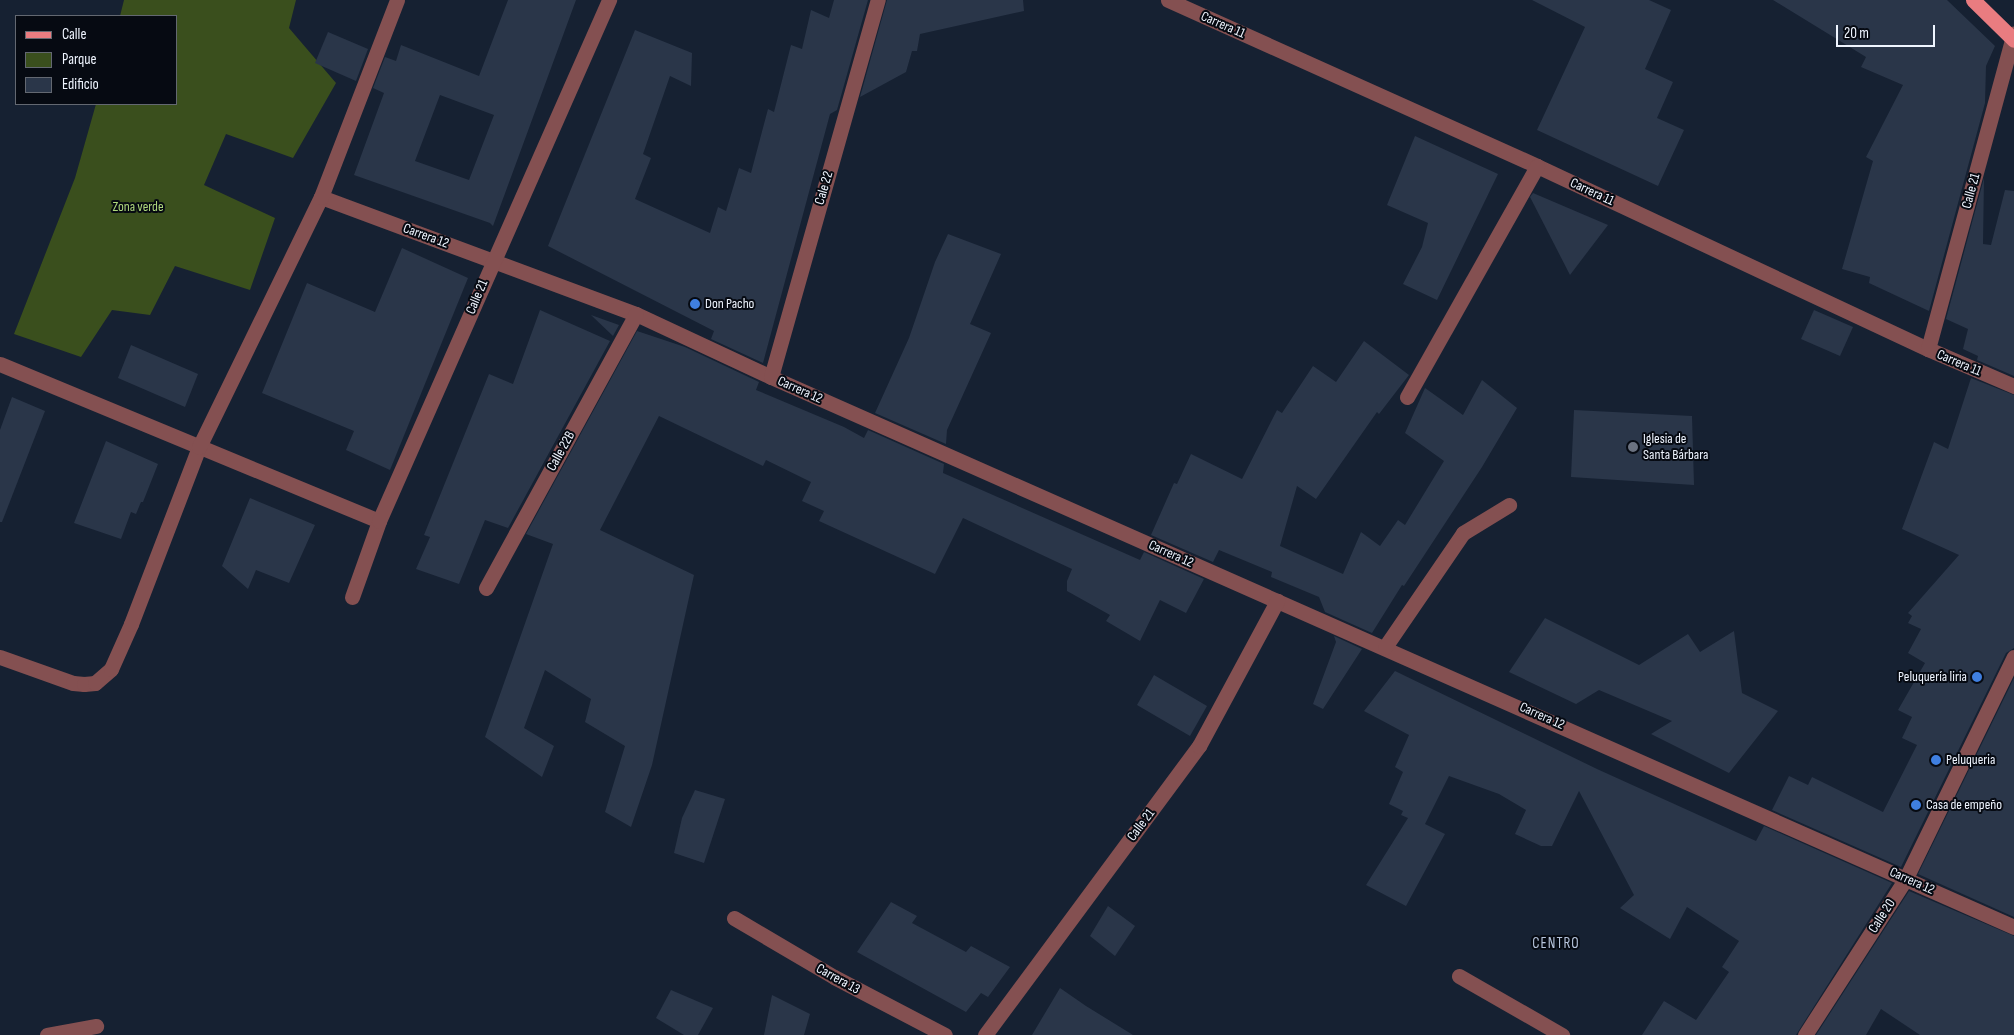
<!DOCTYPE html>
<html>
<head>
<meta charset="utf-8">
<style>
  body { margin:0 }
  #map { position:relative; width:2014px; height:1035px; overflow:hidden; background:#162132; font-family:"Sofia Sans Condensed",sans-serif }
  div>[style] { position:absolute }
  .green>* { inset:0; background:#3a4f1d }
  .building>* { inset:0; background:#2a3649 }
  .minor>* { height:15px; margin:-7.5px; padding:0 7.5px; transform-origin:7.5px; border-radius:7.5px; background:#845051 }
  .major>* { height:15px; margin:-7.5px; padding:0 7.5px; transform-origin:7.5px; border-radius:7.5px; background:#e97c80 }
  .dots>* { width:14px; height:14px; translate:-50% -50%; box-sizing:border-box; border:2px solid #060a12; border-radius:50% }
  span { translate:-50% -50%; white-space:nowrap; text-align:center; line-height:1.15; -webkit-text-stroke:4px #060a12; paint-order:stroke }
  .street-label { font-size:14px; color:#eff5ff }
  .park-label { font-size:14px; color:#afd87c }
  .poi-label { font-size:14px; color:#eff5ff }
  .left { translate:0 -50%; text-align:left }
  .right { translate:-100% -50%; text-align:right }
  .neighbourhood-label { font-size:15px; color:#b6c4dc; letter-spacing:1px }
  .legend { position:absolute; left:15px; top:15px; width:162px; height:90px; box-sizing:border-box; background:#060a12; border:1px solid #636871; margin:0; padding:6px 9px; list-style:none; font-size:15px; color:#eff5ff }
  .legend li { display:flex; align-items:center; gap:10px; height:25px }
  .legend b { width:25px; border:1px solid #636871 }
  .scale { position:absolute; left:1836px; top:25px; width:99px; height:22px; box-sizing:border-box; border:2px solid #eff5ff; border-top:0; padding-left:6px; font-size:15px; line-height:18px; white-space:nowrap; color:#eff5ff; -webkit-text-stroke:4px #060a12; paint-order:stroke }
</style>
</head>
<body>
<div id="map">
  <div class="green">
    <div style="clip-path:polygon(124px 0,296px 0,289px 28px,336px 83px,293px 158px,226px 134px,204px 185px,275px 218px,250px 290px,175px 266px,150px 315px,112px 310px,81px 357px,14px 334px,75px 178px,96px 104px,176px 104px,176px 16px,120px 16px)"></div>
  </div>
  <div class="building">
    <div style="clip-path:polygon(evenodd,508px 0,576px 0,493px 226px,490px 223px,354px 175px,384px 93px,373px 88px,385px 57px,396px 61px,401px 45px,479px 76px,508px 0,440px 95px,494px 115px,469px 180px,415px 161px,440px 95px)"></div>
    <div style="clip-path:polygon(834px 0,868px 0,837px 110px,830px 114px,763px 363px,711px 339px,714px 331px,548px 246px,635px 30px,692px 53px,691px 86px,670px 76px,643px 154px,651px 158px,635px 199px,710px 233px,718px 207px,726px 211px,739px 168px,751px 173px,768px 109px,774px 112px,791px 45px,802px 49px,811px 10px,829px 18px)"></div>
    <div style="clip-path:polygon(887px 0,1023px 0,1024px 11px,920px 34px,917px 51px,912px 51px,906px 72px,860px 97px)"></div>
    <div style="clip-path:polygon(1532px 0,1649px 0,1671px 10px,1645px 69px,1673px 82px,1657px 118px,1684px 130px,1658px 186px,1537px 130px,1585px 27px)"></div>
    <div style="clip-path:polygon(1773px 0,1947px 0,1995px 46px,1986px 66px,1985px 103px,1929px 311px,1869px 283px,1870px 277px,1842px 269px,1873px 161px,1866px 157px,1903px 85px,1861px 67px,1866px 57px)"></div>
    <div style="clip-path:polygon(328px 32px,368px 49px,356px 81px,315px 63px)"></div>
    <div style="clip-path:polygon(1415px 136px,1498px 174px,1437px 300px,1403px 284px,1422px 247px,1428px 223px,1387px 205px)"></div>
    <div style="clip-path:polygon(1984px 178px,1983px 244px,1991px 245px,2005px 190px,2014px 191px,2014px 376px,1977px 360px,1978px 356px,1963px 349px,1968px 329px,1946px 319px)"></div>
    <div style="clip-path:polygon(1533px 193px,1608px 225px,1570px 275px,1530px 197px)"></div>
    <div style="clip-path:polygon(948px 234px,1001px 254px,970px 324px,991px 333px,947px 430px,946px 444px,875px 413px,909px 338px,935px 262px)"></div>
    <div style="clip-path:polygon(402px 248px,468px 278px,390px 470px,346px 450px,354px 431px,262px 393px,307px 283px,375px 312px)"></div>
    <div style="clip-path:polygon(540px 310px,610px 341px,508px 528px,485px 520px,459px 584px,416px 569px,430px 537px,424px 535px,489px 374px,513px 384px)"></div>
    <div style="clip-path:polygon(1814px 310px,1853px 327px,1840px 356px,1801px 339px)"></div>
    <div style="clip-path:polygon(591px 315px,619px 325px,613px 336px)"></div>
    <div style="clip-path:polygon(637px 331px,685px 347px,759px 382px,756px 390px,844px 427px,864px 438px,868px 430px,944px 464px,943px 473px,1140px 560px,1144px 552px,1204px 579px,1186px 613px,1160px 600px,1140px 641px,1106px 621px,1110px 615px,1067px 591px,1067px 581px,1072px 569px,963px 518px,935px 574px,819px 521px,824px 511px,802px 501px,811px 482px,766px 460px,763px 466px,659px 416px,600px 530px,694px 575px,652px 765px,631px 827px,605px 812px,625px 746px,585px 722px,591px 699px,545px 670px,524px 728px,554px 746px,542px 777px,485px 737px,553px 544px,526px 534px)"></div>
    <div style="clip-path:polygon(1364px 341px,1409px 375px,1379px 414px,1377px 412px,1316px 499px,1297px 486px,1280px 546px,1343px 574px,1361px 532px,1380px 546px,1398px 520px,1405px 525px,1444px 461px,1405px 433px,1425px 388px,1463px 415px,1482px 380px,1517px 408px,1482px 467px,1404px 586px,1402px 585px,1372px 633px,1325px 612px,1319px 597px,1271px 577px,1272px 572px,1219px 550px,1213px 562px,1151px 535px,1174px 483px,1177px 484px,1191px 454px,1242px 479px,1277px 410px,1282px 413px,1313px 366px,1336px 382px)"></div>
    <div style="clip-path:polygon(131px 345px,198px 374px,185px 407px,118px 378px)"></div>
    <div style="clip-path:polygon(1971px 378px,2014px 395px,2014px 648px,2006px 653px,1901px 867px,1772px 810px,1789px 776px,1808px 785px,1812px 777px,1883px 812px,1917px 745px,1902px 738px,1912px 717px,1898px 710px,1925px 663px,1908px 653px,1921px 629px,1908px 623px,1912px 616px,1908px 613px,1959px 555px,1902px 529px,1934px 442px,1948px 449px)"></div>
    <div style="clip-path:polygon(12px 397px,45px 411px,2px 522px,0 522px,0 430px)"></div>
    <div style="clip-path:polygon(1574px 410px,1692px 416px,1694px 485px,1571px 477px)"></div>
    <div style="clip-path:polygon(106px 441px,158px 464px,143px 502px,141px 502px,136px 514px,131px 512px,121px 539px,74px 523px)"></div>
    <div style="clip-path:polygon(250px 498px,315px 525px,289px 583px,256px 570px,248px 589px,222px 566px)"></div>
    <div style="clip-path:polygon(1545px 618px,1639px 665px,1688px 634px,1700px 652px,1734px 631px,1742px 693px,1778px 711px,1729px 773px,1651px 734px,1672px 721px,1599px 690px,1576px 704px,1509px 672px)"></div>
    <div style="clip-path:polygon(1334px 636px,1362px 649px,1323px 709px,1313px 704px,1336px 642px)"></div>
    <div style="clip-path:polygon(1395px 671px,1597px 769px,1756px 841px,1764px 826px,1892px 883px,1796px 1035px,1642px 1035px,1664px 1001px,1696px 1020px,1729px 972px,1722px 967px,1739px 941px,1687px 907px,1670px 939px,1620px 908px,1634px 895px,1579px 791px,1552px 846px,1541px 846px,1515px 834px,1526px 810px,1499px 794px,1449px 776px,1425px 824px,1445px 834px,1406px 906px,1366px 885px,1408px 818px,1401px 815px,1403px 811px,1389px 804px,1403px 772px,1395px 767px,1409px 735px,1364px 711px)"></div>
    <div style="clip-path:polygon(1154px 675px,1207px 706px,1190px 736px,1137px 705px)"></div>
    <div style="clip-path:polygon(2014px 678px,2014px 917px,1918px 874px)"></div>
    <div style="clip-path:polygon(695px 790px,725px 799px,704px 863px,674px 853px,682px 818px)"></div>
    <div style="clip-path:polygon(1909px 891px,2014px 936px,2014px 1035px,1920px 1035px,1881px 1009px,1866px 1035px,1816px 1035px)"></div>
    <div style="clip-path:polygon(891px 902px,917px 916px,912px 923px,966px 952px,971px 946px,1010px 967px,988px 997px,981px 993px,966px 1012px,857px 952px)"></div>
    <div style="clip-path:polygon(1108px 906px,1135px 926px,1115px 956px,1090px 936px)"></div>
    <div style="clip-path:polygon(1060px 988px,1086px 1006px,1133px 1035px,1032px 1035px)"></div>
    <div style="clip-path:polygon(671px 990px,713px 1008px,698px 1035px,684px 1035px,656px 1018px)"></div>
    <div style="clip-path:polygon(772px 995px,810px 1014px,804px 1035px,764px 1035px)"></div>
  </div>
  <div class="minor">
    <div style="left:1168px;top:0;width:405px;rotate:24.2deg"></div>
    <div style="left:1537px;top:166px;width:432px;rotate:25.1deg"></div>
    <div style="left:1928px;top:349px;width:94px;rotate:23.3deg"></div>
    <div style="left:321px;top:197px;width:336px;rotate:20.4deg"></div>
    <div style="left:636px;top:314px;width:149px;rotate:25deg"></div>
    <div style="left:771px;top:377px;width:1359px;rotate:23.87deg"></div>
    <div style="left:1928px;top:349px;width:327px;rotate:-74.8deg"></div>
    <div style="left:0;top:364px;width:410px;rotate:22.5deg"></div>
    <div style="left:771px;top:377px;width:392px;rotate:-74.2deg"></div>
    <div style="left:1407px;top:397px;width:265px;rotate:-60.6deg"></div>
    <div style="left:486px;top:588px;width:312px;rotate:-61.3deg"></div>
    <div style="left:352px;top:597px;width:81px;rotate:-70.4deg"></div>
    <div style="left:379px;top:521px;width:570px;rotate:-66.18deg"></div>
    <div style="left:1385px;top:647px;width:138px;rotate:-55.6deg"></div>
    <div style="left:1463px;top:533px;width:54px;rotate:-31.3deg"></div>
    <div style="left:0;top:657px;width:77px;rotate:19.6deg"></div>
    <div style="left:73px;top:683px;width:11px;rotate:5deg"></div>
    <div style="left:84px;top:684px;width:11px;rotate:-5deg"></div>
    <div style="left:95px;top:683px;width:21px;rotate:-41deg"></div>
    <div style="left:111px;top:669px;width:49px;rotate:-66deg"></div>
    <div style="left:131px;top:624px;width:190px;rotate:-69deg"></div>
    <div style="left:199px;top:447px;width:278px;rotate:-64deg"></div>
    <div style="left:321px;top:197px;width:211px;rotate:-68.9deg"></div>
    <div style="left:734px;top:918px;width:116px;rotate:30.5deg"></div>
    <div style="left:834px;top:977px;width:125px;rotate:27.6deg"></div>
    <div style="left:1459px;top:976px;width:119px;rotate:29.8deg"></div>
    <div style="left:47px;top:1035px;width:50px;rotate:-10.4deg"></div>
    <div style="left:985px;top:1035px;width:360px;rotate:-53.5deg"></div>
    <div style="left:1199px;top:746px;width:165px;rotate:-61.7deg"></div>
    <div style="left:1805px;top:1035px;width:187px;rotate:-57.2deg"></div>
    <div style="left:1906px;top:878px;width:246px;rotate:-64deg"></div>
  </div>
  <div class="major">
    <div style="left:1973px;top:0;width:57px;rotate:44.3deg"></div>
  </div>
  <div class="dots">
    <div style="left:695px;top:304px;background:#3f7fe0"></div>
    <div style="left:1633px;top:447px;background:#6b7280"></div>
    <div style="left:1977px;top:677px;background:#3f7fe0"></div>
    <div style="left:1936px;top:760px;background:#3f7fe0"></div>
    <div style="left:1916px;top:805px;background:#3f7fe0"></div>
  </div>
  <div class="street-label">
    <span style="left:1223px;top:25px;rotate:24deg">Carrera 11</span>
    <span style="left:824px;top:188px;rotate:-74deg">Cale 22</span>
    <span style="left:1971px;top:191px;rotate:-75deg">Calle 21</span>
    <span style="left:1592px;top:192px;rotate:25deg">Carrera 11</span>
    <span style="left:426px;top:236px;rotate:20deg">Carrera 12</span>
    <span style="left:477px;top:297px;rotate:-67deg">Calle 21</span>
    <span style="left:1959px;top:363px;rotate:23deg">Carrera 11</span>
    <span style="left:800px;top:390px;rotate:24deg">Carrera 12</span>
    <span style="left:561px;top:451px;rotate:-61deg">Calle 22B</span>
    <span style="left:1171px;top:554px;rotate:24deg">Carrera 12</span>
    <span style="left:1542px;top:716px;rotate:24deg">Carrera 12</span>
    <span style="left:1141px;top:825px;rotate:-53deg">Calle 21</span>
    <span style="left:1912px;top:881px;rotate:24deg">Carrera 12</span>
    <span style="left:1882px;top:916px;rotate:-57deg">Calle 20</span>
    <span style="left:838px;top:979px;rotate:29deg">Carrera 13</span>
  </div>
  <div class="park-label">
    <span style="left:138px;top:207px">Zona verde</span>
  </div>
  <div class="poi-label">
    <span class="left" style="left:705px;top:304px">Don Pacho</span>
    <span class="left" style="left:1643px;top:447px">Iglesia de<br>Santa Bárbara</span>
    <span class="right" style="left:1967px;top:677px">Peluquería liria</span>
    <span class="left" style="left:1946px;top:760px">Peluqueria</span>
    <span class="left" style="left:1926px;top:805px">Casa de empeño</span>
  </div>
  <div class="neighbourhood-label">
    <span style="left:1556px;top:944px">CENTRO</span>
  </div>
  <ul class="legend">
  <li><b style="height:6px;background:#e97c80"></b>Calle</li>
  <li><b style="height:14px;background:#3a4f1d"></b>Parque</li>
  <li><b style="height:14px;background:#2a3649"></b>Edificio</li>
  </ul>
  <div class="scale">20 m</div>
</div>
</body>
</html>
